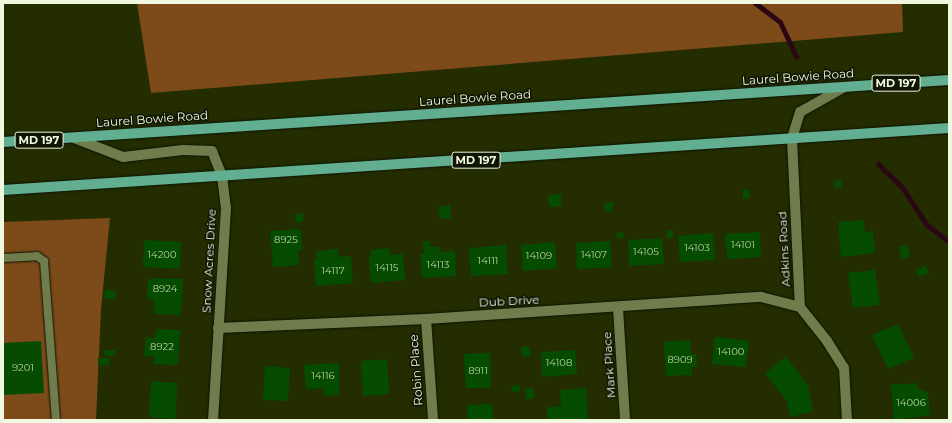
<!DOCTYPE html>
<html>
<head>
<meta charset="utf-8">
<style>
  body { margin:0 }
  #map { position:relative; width:952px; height:423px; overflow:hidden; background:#232d00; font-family:Montserrat,sans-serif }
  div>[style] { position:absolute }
  .forest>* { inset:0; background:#7d4b19 }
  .stream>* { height:5px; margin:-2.5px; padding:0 2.5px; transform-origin:2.5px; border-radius:2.5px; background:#2b0714 }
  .building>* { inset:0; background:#054c00 }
  .roads { filter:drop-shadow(0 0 1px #0e1400) drop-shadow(0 0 1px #0e1400) }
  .service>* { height:8px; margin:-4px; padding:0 4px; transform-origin:4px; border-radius:4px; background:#6f7d4d }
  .minor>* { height:10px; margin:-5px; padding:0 5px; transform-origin:5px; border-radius:5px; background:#6f7d4d }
  .primary>* { height:10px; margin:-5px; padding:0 5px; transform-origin:5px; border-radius:5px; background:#62ae90 }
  span { translate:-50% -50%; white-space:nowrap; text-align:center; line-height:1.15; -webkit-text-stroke:3px #0f1403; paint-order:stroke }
  .number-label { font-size:10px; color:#b5cea7 }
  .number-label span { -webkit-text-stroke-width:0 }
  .shield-label span { padding:1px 3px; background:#0f1403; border:1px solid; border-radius:3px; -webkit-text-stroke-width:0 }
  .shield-label { font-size:11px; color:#f0f9df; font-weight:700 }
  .street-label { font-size:12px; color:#f0f9df }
  .frame { position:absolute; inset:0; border:4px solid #f0f9df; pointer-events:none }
</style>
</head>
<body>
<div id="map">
  <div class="forest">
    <div style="clip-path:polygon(137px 3px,902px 3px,903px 32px,151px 93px)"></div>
    <div style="clip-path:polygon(110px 218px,101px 309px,96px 420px,3px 420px,3px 222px)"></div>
  </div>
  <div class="stream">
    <div style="left:755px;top:3px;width:31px;rotate:37deg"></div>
    <div style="left:780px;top:22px;width:38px;rotate:65deg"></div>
    <div style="left:878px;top:164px;width:33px;rotate:44deg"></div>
    <div style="left:902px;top:187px;width:44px;rotate:57deg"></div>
    <div style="left:926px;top:224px;width:29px;rotate:38deg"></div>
  </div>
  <div class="building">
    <div style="clip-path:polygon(841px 180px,842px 187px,835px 188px,834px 181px)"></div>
    <div style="clip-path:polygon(749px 189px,750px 198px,743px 199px,743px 190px)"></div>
    <div style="clip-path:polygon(561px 194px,562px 206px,549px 207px,548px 195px)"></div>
    <div style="clip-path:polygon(613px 202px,613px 211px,605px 211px,604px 203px)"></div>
    <div style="clip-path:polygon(450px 205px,451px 218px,440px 219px,438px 207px)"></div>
    <div style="clip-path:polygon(303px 213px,303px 222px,296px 222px,295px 214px)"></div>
    <div style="clip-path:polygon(864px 220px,865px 232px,873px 231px,875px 253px,841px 257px,838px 222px)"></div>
    <div style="clip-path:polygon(301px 229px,302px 250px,298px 250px,299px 265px,273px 267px,270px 231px)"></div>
    <div style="clip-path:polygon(673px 230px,673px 238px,667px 239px,667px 231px)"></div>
    <div style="clip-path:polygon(617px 232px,623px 232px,624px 238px,617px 238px)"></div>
    <div style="clip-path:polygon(760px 232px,761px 257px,727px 259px,725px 234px)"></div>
    <div style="clip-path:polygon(713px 233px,715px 260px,680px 262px,678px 236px)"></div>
    <div style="clip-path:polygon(662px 238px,664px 264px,629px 266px,628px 240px)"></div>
    <div style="clip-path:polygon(144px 240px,181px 242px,180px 269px,143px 267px)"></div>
    <div style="clip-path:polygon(430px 241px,430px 247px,440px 247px,440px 252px,455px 251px,456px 276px,422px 278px,420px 254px,424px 254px,423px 242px)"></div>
    <div style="clip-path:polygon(610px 241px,612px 267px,577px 269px,576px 243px)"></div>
    <div style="clip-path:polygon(555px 242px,557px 268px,523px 271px,521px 245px)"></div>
    <div style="clip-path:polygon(506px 245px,508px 274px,471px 276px,469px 248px)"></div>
    <div style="clip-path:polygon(907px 245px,910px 257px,902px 259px,899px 247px)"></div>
    <div style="clip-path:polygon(389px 248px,390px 255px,403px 254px,405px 280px,371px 283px,369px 256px,371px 255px,371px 250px)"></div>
    <div style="clip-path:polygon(338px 249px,339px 257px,351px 256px,353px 283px,316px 286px,314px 259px,317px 258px,316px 251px)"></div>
    <div style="clip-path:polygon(925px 265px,929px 273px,919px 277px,916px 271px)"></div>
    <div style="clip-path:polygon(875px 270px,880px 305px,853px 308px,848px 273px)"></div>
    <div style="clip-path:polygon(157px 278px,183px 279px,181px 315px,154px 314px,155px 300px,147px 299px,148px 279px)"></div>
    <div style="clip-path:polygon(105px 290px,116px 291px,115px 299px,105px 299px)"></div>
    <div style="clip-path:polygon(898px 324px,914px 358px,888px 369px,872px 335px)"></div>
    <div style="clip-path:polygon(156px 329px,180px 330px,178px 365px,153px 364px,154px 356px,144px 356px,146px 337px,155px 338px)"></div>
    <div style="clip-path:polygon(715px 337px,749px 341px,746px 367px,712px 364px)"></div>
    <div style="clip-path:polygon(690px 340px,691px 354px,696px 354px,697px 367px,692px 367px,692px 375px,666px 376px,664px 342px)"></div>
    <div style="clip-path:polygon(41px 341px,44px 393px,3px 395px,3px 343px)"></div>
    <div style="clip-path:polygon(529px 346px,531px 356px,522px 357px,521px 347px)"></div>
    <div style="clip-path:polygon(104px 350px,115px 350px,115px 356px,104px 355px)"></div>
    <div style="clip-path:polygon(575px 350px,577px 374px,542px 377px,541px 352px)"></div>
    <div style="clip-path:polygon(490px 353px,491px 388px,466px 388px,464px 354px)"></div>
    <div style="clip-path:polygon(786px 357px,808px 385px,813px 411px,790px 417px,787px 401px,765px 373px)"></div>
    <div style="clip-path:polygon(98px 358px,109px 358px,109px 365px,98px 365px)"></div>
    <div style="clip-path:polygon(387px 359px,389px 394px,363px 396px,361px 361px)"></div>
    <div style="clip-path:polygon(339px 363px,339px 395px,324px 396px,324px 388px,306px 389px,304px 365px)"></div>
    <div style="clip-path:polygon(265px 366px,290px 368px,288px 401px,263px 400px)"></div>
    <div style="clip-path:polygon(151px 381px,177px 383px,176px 419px,149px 417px)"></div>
    <div style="clip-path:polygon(917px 383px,918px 389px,928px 392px,930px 415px,894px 420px,891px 385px)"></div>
    <div style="clip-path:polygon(520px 385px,520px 391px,512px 392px,511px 386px)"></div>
    <div style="clip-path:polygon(534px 388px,534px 399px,526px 399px,525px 389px)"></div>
    <div style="clip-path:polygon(586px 388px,588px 420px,548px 420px,547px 407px,561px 406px,560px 390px)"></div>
    <div style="clip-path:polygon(492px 404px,493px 420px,468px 420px,467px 405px)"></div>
  </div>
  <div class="roads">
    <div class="service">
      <div style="left:3px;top:258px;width:34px;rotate:-3deg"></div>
      <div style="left:37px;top:256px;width:9px;rotate:36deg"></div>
      <div style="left:44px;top:261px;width:159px;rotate:85.7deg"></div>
    </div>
    <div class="minor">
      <div style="left:843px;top:88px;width:49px;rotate:150.8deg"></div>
      <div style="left:800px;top:112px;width:28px;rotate:107deg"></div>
      <div style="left:792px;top:139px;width:168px;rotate:87.3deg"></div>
      <div style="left:800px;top:307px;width:43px;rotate:51.5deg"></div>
      <div style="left:827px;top:341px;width:32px;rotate:58deg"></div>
      <div style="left:844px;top:368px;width:52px;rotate:86.7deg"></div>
      <div style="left:74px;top:138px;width:53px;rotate:21.2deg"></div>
      <div style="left:123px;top:157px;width:60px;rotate:-6.7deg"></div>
      <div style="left:183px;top:150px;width:29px;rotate:2deg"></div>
      <div style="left:212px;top:151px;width:27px;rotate:68deg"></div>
      <div style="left:222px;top:176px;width:32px;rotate:83deg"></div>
      <div style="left:226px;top:208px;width:212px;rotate:93.5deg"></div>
      <div style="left:618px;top:308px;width:112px;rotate:86.4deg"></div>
      <div style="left:426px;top:319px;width:101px;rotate:86deg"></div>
      <div style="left:218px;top:328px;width:208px;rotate:-2.5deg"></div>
      <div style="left:426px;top:319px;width:336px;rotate:-3.8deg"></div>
      <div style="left:761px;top:297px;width:40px;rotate:14.4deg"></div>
    </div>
    <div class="primary">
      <div style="left:3px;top:142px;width:948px;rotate:-3.75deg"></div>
      <div style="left:3px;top:190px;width:948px;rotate:-3.75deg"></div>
    </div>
  </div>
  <div class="number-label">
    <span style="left:286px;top:240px">8925</span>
    <span style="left:743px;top:245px">14101</span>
    <span style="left:697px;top:248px">14103</span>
    <span style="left:646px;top:252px">14105</span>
    <span style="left:162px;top:255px">14200</span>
    <span style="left:594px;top:255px">14107</span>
    <span style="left:539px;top:256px">14109</span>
    <span style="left:488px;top:261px">14111</span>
    <span style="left:438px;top:265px">14113</span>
    <span style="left:387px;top:268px">14115</span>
    <span style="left:333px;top:271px">14117</span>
    <span style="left:165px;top:289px">8924</span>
    <span style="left:162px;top:347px">8922</span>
    <span style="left:731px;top:352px">14100</span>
    <span style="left:680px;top:360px">8909</span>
    <span style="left:559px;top:363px">14108</span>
    <span style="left:23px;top:368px">9201</span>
    <span style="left:478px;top:371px">8911</span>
    <span style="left:323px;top:376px">14116</span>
    <span style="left:911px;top:403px">14006</span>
  </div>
  <div class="shield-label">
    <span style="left:896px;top:83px">MD 197</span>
    <span style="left:39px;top:140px">MD 197</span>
    <span style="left:476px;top:160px">MD 197</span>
  </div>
  <div class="street-label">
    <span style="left:798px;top:77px;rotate:-4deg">Laurel Bowie Road</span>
    <span style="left:475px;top:98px;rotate:-4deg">Laurel Bowie Road</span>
    <span style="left:152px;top:119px;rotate:-4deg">Laurel Bowie Road</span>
    <span style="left:784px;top:249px;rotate:-93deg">Adkins Road</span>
    <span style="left:209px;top:261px;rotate:-87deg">Snow Acres Drive</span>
    <span style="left:509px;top:301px;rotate:-3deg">Dub Drive</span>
    <span style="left:609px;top:365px;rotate:-94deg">Mark Place</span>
    <span style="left:416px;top:370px;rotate:-94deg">Robin Place</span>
  </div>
  <div class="frame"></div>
</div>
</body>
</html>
